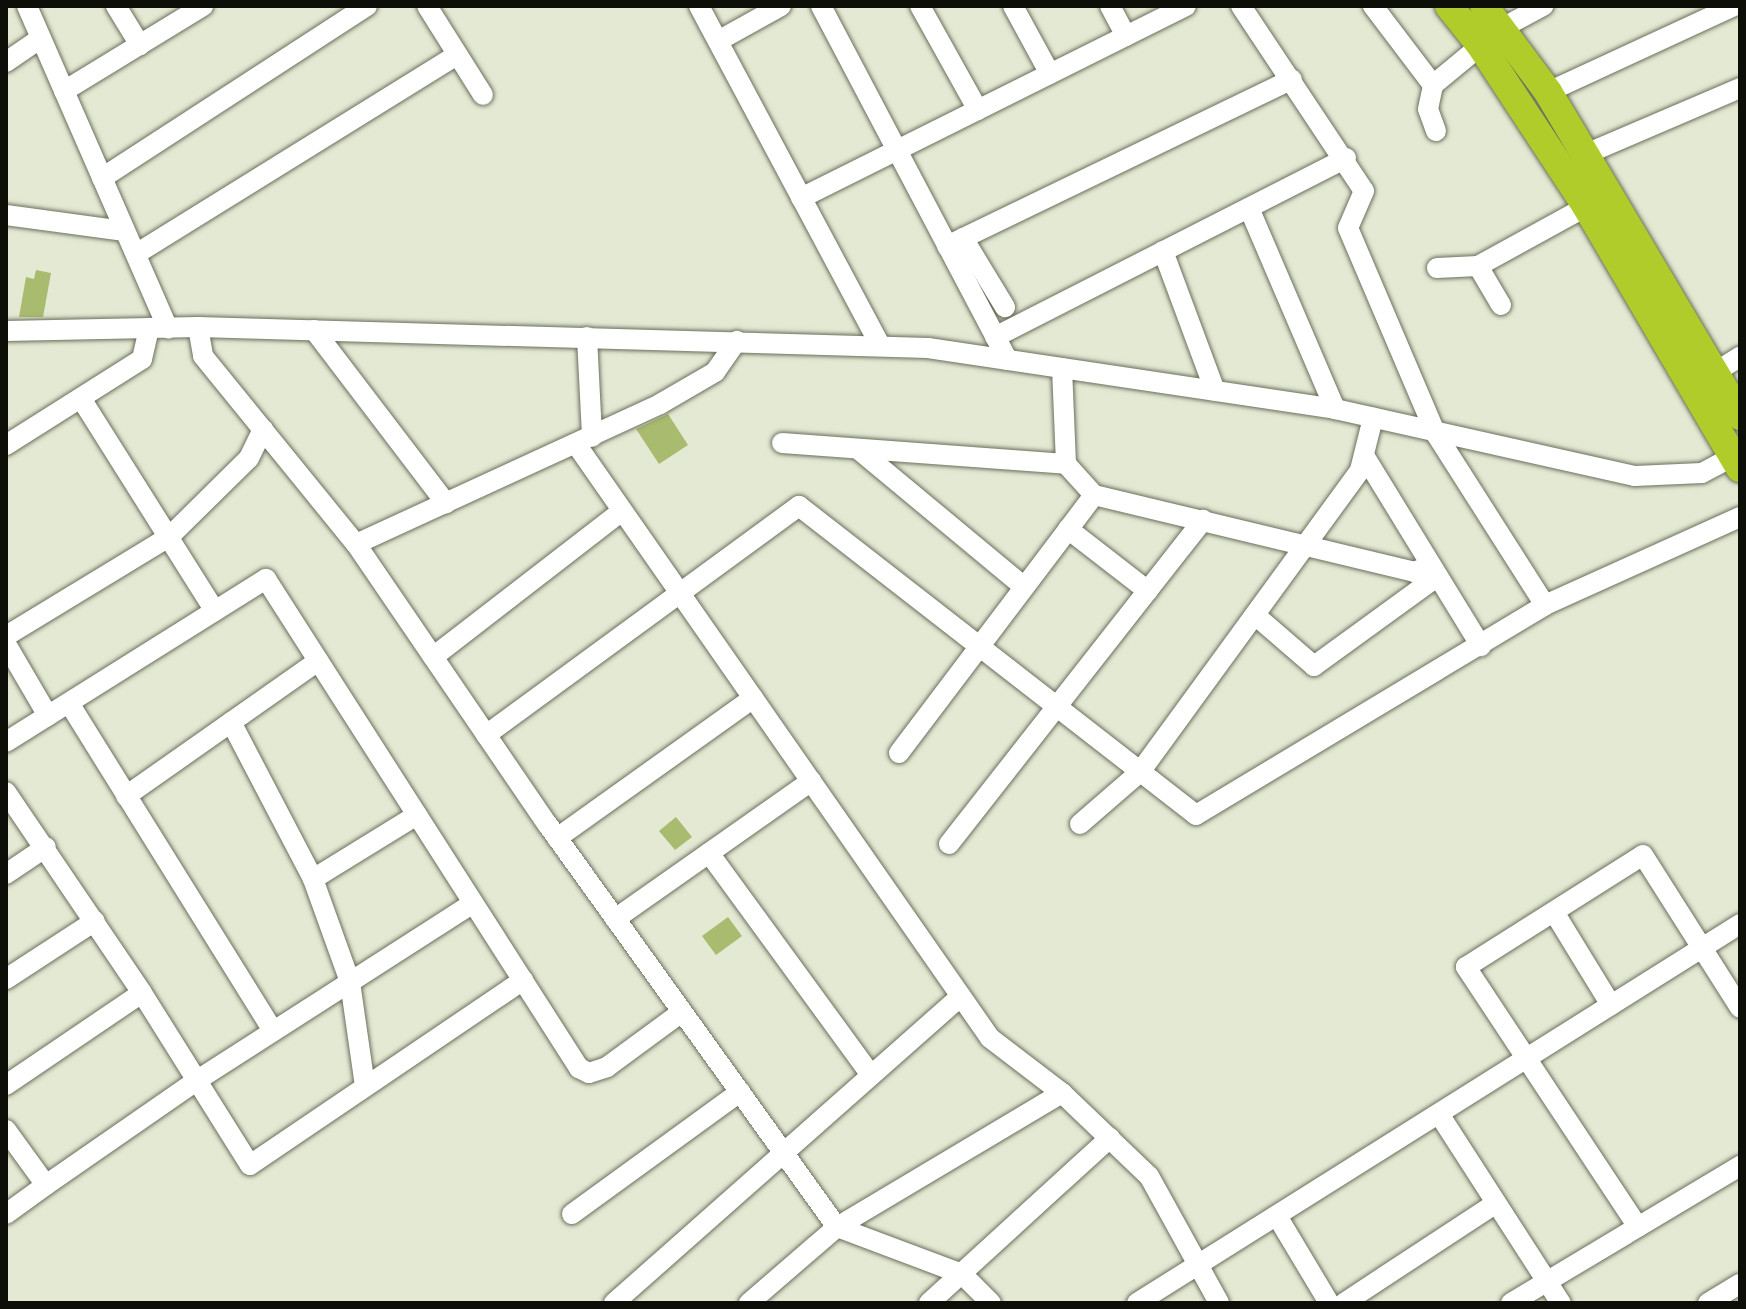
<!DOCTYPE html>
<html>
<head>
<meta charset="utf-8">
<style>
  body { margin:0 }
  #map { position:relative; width:1746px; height:1309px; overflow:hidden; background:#e3e9d3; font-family:Mulish,sans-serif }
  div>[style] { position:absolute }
  .building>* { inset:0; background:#a9bb6e }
  .roads { filter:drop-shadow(0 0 2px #6a6f5c) drop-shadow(0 0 2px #6a6f5c) }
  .minor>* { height:20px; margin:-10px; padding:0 10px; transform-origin:10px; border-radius:10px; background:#fff }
  .highway>* { height:28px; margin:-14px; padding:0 14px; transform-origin:14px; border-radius:14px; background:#b0cc2a }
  span { translate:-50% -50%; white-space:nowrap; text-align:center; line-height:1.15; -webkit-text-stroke:6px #f0f7e0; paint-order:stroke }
  .frame { position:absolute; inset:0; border:8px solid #0c0e07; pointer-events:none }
</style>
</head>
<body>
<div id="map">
  <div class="building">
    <div style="clip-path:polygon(36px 270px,51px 273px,43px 317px,19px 317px,26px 277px,34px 279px)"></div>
    <div style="clip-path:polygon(668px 414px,688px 445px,659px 464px,636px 429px)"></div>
    <div style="clip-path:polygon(676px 817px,692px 837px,675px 850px,659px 831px)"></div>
    <div style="clip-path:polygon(728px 917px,742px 936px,716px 955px,702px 936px)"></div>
  </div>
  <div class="roads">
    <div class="minor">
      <div style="left:27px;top:6px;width:352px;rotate:66.4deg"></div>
      <div style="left:116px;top:6px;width:46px;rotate:58.4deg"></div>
      <div style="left:427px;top:6px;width:105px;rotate:57.8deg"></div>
      <div style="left:699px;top:6px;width:384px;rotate:61.9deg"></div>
      <div style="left:821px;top:6px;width:400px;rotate:62.2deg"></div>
      <div style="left:920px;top:6px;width:119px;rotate:60.9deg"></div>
      <div style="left:1013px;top:6px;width:77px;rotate:61.4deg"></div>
      <div style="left:1110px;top:6px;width:34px;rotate:62deg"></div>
      <div style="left:1241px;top:6px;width:222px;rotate:56.4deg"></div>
      <div style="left:1364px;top:191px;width:40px;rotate:113.4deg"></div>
      <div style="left:1348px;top:228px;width:224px;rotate:66.9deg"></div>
      <div style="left:1436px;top:434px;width:203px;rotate:57.5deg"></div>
      <div style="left:1373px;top:6px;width:99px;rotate:52.8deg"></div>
      <div style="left:718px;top:41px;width:72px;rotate:-29.1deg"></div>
      <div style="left:6px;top:62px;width:42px;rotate:-34.4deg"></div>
      <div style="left:64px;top:91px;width:163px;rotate:-31.4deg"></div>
      <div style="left:1548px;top:92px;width:205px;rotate:-24.8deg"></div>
      <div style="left:1436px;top:131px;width:23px;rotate:-110deg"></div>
      <div style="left:1428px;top:109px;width:25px;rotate:-78deg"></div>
      <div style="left:1433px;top:85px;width:89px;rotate:-39.6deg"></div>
      <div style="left:1502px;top:28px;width:47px;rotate:-28.2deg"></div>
      <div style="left:1586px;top:154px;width:168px;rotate:-23.2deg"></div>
      <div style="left:102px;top:178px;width:316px;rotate:-33deg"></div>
      <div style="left:801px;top:198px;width:430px;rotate:-26.5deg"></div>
      <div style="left:1249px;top:208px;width:219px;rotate:66.8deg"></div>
      <div style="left:6px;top:215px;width:120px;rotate:7.7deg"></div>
      <div style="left:963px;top:238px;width:81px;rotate:58.7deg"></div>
      <div style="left:947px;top:246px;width:383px;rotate:-25.8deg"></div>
      <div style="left:1163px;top:251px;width:149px;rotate:69.6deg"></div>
      <div style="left:136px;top:254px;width:378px;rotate:-31.8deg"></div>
      <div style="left:1437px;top:268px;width:41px;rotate:-2.8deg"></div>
      <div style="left:1501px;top:305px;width:45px;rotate:-120.5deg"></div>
      <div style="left:1478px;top:266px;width:135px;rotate:-28.8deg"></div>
      <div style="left:198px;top:327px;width:29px;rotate:80deg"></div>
      <div style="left:203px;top:356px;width:242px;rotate:50.9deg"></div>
      <div style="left:356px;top:544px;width:340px;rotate:55.7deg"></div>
      <div style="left:548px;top:825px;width:495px;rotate:54.3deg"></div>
      <div style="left:837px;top:1227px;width:134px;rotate:20.6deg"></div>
      <div style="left:962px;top:1274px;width:41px;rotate:45deg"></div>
      <div style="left:314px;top:330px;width:218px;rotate:52.7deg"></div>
      <div style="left:6px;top:331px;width:192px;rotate:-1.2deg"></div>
      <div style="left:198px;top:327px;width:730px;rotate:1.65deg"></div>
      <div style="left:928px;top:348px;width:412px;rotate:8.5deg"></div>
      <div style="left:1335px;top:409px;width:307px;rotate:12.6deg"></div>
      <div style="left:1635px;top:476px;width:67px;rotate:-2.6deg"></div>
      <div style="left:1702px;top:473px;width:36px;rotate:-28deg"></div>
      <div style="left:587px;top:337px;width:100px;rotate:87.1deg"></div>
      <div style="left:995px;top:337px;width:394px;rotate:-27deg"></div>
      <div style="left:1062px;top:368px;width:96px;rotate:87.6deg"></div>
      <div style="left:1066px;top:464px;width:42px;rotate:47.9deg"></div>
      <div style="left:1094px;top:495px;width:329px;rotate:13.5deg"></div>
      <div style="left:1414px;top:572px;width:18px;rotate:-22deg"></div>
      <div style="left:1714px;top:373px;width:31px;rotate:-32deg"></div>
      <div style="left:82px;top:400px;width:249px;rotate:57.8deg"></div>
      <div style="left:782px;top:443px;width:285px;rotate:4.2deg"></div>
      <div style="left:576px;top:444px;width:724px;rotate:55.12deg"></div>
      <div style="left:990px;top:1038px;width:91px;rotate:37.4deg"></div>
      <div style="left:1062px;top:1093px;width:120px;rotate:43.7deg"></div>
      <div style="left:1149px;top:1176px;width:145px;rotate:61.1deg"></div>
      <div style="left:6px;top:445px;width:161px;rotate:-32.3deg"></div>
      <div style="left:142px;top:359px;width:32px;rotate:-77deg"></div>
      <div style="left:858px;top:449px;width:216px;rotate:39.7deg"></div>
      <div style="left:1365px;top:457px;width:222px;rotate:58.5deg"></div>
      <div style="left:1068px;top:529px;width:101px;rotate:37.8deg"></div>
      <div style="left:356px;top:544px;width:335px;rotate:-24.7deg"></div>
      <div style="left:660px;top:404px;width:64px;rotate:-30.2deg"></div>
      <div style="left:715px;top:372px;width:38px;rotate:-55deg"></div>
      <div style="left:1255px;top:615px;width:78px;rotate:40.8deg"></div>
      <div style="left:1314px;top:666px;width:153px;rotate:-36deg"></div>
      <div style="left:6px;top:636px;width:191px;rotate:-31.3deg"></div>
      <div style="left:169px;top:537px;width:112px;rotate:-44.6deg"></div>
      <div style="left:249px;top:458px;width:32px;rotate:-64deg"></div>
      <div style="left:6px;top:644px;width:83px;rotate:59.7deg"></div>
      <div style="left:433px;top:657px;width:239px;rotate:-37.7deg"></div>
      <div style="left:69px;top:703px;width:386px;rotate:58.1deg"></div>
      <div style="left:231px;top:722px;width:177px;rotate:62.4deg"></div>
      <div style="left:313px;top:879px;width:109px;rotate:70.2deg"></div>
      <div style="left:350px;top:982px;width:105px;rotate:81.8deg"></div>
      <div style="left:486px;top:735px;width:388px;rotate:-36.2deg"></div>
      <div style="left:799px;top:506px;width:503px;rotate:37.89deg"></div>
      <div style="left:1196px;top:815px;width:407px;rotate:-31deg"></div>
      <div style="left:1545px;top:605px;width:214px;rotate:-24.3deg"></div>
      <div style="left:6px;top:742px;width:307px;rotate:-32.1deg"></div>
      <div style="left:266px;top:579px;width:581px;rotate:57.38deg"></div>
      <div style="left:579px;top:1068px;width:11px;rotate:27deg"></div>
      <div style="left:589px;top:1073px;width:19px;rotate:-18deg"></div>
      <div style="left:607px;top:1067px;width:93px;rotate:-36.3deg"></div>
      <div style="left:899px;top:753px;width:323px;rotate:-52.9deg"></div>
      <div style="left:6px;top:792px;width:243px;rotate:55.9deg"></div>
      <div style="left:142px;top:993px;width:203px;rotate:57.9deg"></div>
      <div style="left:250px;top:1165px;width:330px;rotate:-34.1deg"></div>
      <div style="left:126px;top:796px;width:235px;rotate:-35.1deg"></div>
      <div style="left:1080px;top:824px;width:79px;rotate:-40.9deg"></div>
      <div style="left:1140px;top:772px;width:374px;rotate:-53.9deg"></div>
      <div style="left:1360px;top:470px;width:54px;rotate:-76deg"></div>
      <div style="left:557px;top:838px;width:241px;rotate:-35.5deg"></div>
      <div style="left:949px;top:844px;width:412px;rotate:-51.9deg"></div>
      <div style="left:709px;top:853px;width:275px;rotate:53.9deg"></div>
      <div style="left:6px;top:874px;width:48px;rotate:-34deg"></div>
      <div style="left:313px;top:879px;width:122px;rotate:-31.6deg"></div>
      <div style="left:1554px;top:912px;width:109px;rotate:58.5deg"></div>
      <div style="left:615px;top:919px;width:240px;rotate:-35.1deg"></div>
      <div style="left:6px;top:979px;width:106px;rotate:-33.1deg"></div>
      <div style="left:6px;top:1085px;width:164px;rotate:-34.1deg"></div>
      <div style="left:1439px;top:1114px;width:225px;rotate:57.2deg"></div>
      <div style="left:6px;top:1130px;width:68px;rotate:54deg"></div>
      <div style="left:46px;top:1185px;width:183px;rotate:-34.7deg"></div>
      <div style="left:196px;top:1081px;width:329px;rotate:-32.7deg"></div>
      <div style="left:6px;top:1214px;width:49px;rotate:-35.9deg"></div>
      <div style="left:572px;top:1214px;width:208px;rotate:-36deg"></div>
      <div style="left:1277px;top:1216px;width:101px;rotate:59.1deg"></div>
      <div style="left:1638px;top:1227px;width:312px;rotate:-123.5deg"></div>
      <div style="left:1466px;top:967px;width:209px;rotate:-32.3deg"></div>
      <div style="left:1643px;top:855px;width:181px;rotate:57.6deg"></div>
      <div style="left:614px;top:1303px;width:463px;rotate:-41.5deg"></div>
      <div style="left:749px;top:1303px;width:116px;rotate:-40.8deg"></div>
      <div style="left:837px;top:1227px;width:262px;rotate:-30.8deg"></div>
      <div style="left:929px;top:1303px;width:245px;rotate:-42.4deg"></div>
      <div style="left:1137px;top:1303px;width:712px;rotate:-32.15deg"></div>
      <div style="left:1344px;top:1303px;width:182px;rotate:-33.3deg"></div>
      <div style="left:1511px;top:1303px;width:267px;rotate:-30.9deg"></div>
      <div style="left:1708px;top:1303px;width:37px;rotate:-31deg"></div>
    </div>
    <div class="highway">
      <div style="left:1449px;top:6px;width:51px;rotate:51.3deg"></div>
      <div style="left:1481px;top:46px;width:191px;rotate:56.7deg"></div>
      <div style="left:1586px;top:206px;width:304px;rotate:59.6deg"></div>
      <div style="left:1484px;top:6px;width:107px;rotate:53.3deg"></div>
      <div style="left:1548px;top:92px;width:377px;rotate:59.3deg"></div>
    </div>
  </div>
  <div class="frame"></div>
</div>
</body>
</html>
